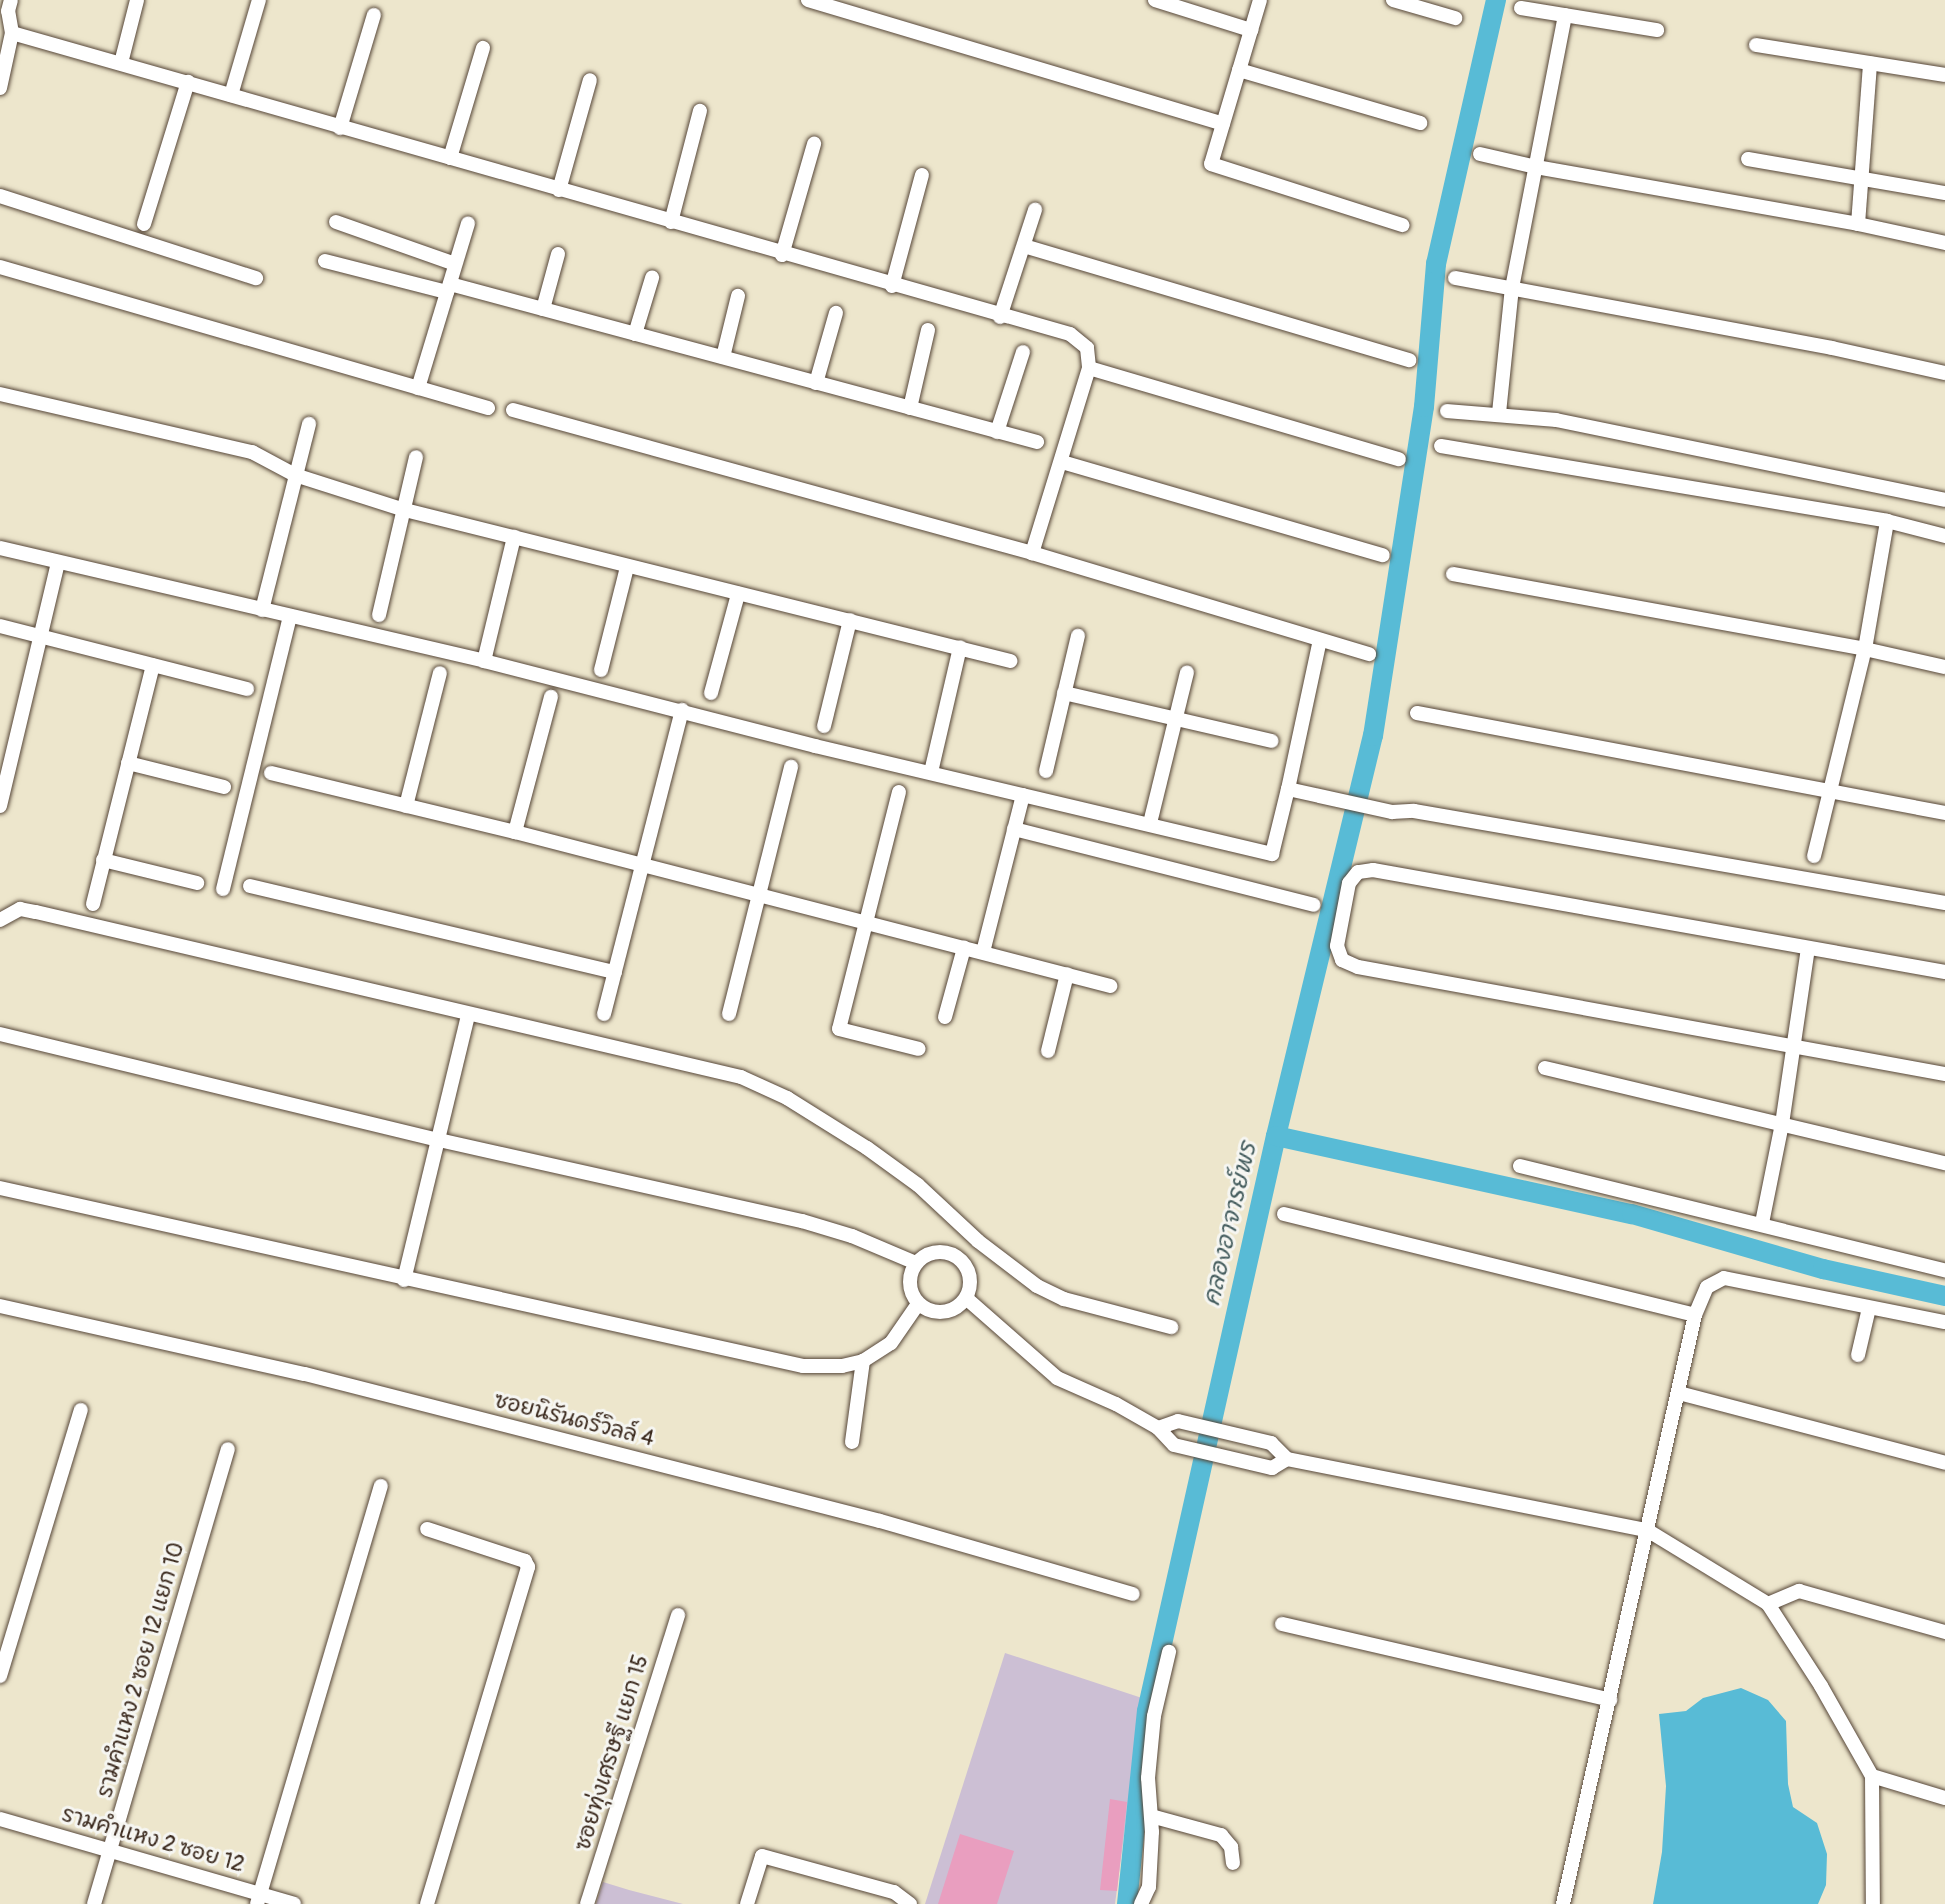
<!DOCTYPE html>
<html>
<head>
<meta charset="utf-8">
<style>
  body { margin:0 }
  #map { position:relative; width:1945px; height:1904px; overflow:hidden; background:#ede6cc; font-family:Pangolin,"Playpen Sans Thai",sans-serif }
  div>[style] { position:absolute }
  .industrial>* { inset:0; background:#ccbfd4 }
  .water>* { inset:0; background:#58bbd6 }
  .canal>* { height:20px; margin:-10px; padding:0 10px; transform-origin:10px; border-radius:10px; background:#58bbd6 }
  .building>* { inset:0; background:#e99ebf }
  .roads { filter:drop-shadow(0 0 2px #564638) drop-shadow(0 0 2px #564638) }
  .street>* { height:14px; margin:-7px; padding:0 7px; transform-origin:7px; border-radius:7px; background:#fff }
  .street>.ring { margin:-7px; padding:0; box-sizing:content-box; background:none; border:14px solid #fff; border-radius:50% }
  span { translate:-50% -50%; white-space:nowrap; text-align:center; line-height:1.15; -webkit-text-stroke:6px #f6f6f2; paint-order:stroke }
  .street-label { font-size:22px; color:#3b2a1e }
  .water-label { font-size:24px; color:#455d5e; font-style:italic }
</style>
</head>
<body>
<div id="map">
  <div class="industrial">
    <div style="clip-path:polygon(1005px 1653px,1142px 1698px,1115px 1904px,925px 1904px)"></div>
    <div style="clip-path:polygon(603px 1882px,629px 1890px,683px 1904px,596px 1904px)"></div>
  </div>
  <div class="water">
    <div style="clip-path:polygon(1741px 1688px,1768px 1700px,1786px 1721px,1788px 1784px,1793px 1807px,1817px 1823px,1827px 1854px,1826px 1885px,1818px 1904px,1653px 1904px,1662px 1852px,1666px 1786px,1659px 1714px,1686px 1711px,1703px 1698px)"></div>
  </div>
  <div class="canal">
    <div style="left:1276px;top:1136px;width:412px;rotate:-76.4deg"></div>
    <div style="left:1373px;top:736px;width:333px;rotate:-81.2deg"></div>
    <div style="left:1424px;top:407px;width:144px;rotate:-85.2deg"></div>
    <div style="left:1436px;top:264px;width:271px;rotate:-77.2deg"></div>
    <div style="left:1127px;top:1904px;width:194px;rotate:-84.1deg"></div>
    <div style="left:1147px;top:1711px;width:589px;rotate:-77.36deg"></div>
    <div style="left:1276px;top:1136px;width:364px;rotate:12.4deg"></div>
    <div style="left:1632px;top:1214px;width:199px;rotate:16.1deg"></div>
    <div style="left:1823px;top:1269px;width:125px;rotate:12.5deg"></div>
  </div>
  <div class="building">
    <div style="clip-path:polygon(1110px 1799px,1127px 1802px,1117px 1891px,1100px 1890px)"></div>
    <div style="clip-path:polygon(960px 1834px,1014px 1851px,997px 1904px,938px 1904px)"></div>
  </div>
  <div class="roads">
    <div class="street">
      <div style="left:808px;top:0;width:433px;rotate:16.6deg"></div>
      <div style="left:1155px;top:0;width:101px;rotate:17.4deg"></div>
      <div style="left:1260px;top:0;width:171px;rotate:106.6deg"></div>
      <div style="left:1211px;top:164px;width:201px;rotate:17.7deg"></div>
      <div style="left:1393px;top:0;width:65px;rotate:16.2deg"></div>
      <div style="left:1521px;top:8px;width:138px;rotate:9.2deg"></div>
      <div style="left:12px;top:33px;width:1100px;rotate:15.88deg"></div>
      <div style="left:1070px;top:334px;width:22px;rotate:39deg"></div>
      <div style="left:1087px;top:348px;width:20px;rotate:84deg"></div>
      <div style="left:1089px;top:368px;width:194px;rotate:107.1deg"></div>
      <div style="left:1756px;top:45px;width:191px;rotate:9deg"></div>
      <div style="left:121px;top:63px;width:65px;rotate:-75.7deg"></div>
      <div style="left:1239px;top:70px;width:189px;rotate:16.3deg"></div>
      <div style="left:0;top:88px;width:56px;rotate:-77.7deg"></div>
      <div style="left:12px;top:33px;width:22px;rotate:-100deg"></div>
      <div style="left:8px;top:11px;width:11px;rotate:-75deg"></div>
      <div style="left:231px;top:95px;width:99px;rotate:-73.6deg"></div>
      <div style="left:340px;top:128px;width:118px;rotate:-73.3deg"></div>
      <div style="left:1480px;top:154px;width:57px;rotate:13.1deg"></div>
      <div style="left:1536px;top:167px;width:327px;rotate:10deg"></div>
      <div style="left:1858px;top:224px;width:161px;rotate:-85.7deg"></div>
      <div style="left:450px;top:158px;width:115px;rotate:-73.3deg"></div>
      <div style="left:1748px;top:159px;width:200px;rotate:9.8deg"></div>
      <div style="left:559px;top:190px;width:114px;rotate:-74.3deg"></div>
      <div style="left:0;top:196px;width:269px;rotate:17.8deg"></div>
      <div style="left:336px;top:222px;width:126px;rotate:19.4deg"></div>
      <div style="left:671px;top:222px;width:115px;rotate:-75.4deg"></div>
      <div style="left:144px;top:224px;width:149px;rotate:-72.8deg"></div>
      <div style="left:1858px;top:224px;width:89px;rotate:12.3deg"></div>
      <div style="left:1024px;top:246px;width:402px;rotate:16.5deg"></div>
      <div style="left:782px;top:255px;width:116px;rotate:-73.9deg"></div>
      <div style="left:325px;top:261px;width:126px;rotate:14.3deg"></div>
      <div style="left:0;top:267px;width:508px;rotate:16.12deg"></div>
      <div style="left:1455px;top:278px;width:383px;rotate:10.5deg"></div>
      <div style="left:1832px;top:348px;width:116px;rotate:12.5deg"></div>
      <div style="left:450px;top:284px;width:608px;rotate:15.06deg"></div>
      <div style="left:892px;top:286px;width:115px;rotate:-74.9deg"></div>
      <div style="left:543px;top:309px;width:57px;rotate:-74.7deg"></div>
      <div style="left:1000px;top:317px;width:113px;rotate:-71.9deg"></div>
      <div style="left:635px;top:334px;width:59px;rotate:-73.1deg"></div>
      <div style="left:723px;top:357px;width:63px;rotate:-76.2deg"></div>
      <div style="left:1089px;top:368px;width:323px;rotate:16.4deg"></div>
      <div style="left:816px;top:383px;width:73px;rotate:-74.1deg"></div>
      <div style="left:418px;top:388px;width:172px;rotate:-73.1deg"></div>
      <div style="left:0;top:394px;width:259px;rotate:13deg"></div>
      <div style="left:252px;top:452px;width:49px;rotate:28.1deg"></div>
      <div style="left:295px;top:475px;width:115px;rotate:17.7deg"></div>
      <div style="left:405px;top:510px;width:624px;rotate:14.01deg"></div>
      <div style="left:910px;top:408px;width:80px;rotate:-77deg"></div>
      <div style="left:513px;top:410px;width:538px;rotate:15.4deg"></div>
      <div style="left:1032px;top:553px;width:352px;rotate:16.7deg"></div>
      <div style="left:1447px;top:411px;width:109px;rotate:4.7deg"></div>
      <div style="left:1556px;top:420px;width:397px;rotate:11.6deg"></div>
      <div style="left:1499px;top:413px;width:126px;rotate:-84.1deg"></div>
      <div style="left:1512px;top:288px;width:278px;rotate:-79deg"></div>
      <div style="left:997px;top:432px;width:84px;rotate:-72deg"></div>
      <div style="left:1441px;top:446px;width:452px;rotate:9.5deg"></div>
      <div style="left:1887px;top:521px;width:60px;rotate:14.5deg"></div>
      <div style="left:1062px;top:462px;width:334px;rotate:16.2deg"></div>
      <div style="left:0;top:548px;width:497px;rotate:13.1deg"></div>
      <div style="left:484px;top:661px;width:342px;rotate:14.4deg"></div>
      <div style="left:815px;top:746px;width:470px;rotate:13.3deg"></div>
      <div style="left:1272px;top:854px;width:67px;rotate:-76.2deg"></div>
      <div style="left:1288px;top:789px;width:107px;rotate:12.5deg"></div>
      <div style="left:1392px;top:812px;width:22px;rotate:-3deg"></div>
      <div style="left:1414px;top:811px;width:539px;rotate:9.83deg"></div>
      <div style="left:1453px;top:574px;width:419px;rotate:10.3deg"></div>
      <div style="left:1865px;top:649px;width:82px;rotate:12.7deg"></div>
      <div style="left:262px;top:610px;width:192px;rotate:-75.8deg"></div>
      <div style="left:379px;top:615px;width:162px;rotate:-76.8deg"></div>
      <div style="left:0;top:626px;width:255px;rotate:14.3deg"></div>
      <div style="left:484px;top:661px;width:128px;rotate:-76.4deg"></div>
      <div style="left:601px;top:670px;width:106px;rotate:-75.8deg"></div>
      <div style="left:711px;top:693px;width:103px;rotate:-74.7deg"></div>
      <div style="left:1064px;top:693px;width:213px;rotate:13deg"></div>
      <div style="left:1417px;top:713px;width:537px;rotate:10.72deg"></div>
      <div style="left:824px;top:726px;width:109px;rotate:-76.2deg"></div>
      <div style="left:128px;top:763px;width:99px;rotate:14deg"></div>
      <div style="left:1046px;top:771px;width:139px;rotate:-76.7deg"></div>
      <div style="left:931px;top:772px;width:128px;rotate:-76.9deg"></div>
      <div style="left:271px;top:773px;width:251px;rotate:13.6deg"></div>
      <div style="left:515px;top:832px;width:615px;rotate:14.51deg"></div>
      <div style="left:1288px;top:789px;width:152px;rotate:-77.9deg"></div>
      <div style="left:899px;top:792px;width:244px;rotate:104.2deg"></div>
      <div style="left:839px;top:1029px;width:82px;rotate:14deg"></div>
      <div style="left:0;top:806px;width:250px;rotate:-76.6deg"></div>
      <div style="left:406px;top:806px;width:137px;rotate:-75.7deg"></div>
      <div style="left:1150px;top:823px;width:155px;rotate:-76.2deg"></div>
      <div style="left:1014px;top:829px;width:309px;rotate:14.2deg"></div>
      <div style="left:515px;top:832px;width:140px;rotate:-75.1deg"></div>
      <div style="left:1814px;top:856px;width:213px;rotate:-76.2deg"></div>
      <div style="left:1865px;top:649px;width:130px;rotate:-80.2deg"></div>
      <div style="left:103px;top:860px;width:97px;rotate:13.7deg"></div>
      <div style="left:250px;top:886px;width:375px;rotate:13.3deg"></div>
      <div style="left:223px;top:889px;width:281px;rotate:-76.2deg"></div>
      <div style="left:93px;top:904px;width:246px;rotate:-75.9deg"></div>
      <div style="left:0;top:920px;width:23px;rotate:-29deg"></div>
      <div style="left:20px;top:909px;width:16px;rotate:11deg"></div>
      <div style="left:36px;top:912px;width:724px;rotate:13.17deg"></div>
      <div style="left:741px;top:1077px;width:51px;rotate:24.5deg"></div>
      <div style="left:787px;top:1098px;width:94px;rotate:32deg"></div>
      <div style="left:867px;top:1148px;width:63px;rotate:36deg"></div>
      <div style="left:918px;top:1185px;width:82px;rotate:43deg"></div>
      <div style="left:978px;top:1241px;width:74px;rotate:37.3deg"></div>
      <div style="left:1037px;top:1286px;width:30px;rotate:26deg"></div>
      <div style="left:1064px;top:1299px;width:111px;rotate:14.7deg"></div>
      <div style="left:983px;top:952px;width:162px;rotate:-75.7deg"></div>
      <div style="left:1945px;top:972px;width:581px;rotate:-169.89deg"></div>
      <div style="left:1373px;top:870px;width:15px;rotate:172deg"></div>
      <div style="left:1358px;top:872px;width:14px;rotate:129deg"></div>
      <div style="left:1349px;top:883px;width:64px;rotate:100.8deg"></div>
      <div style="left:1337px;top:946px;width:15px;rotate:70deg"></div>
      <div style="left:1342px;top:960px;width:17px;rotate:24deg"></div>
      <div style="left:1358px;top:967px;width:597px;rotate:10.33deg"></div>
      <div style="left:604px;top:1014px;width:314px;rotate:-75.6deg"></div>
      <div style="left:729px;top:1014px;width:255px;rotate:-75.9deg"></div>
      <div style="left:945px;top:1017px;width:72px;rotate:-74.6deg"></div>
      <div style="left:0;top:1034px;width:452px;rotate:13.6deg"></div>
      <div style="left:439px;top:1140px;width:372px;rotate:12.6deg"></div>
      <div style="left:802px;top:1221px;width:52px;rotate:16.7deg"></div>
      <div style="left:852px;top:1236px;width:69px;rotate:22.9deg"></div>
      <div style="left:1048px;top:1051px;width:79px;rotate:-76.1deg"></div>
      <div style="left:1545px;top:1068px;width:411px;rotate:13.4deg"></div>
      <div style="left:1520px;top:1166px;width:438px;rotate:13.8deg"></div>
      <div style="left:0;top:1188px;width:822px;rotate:12.5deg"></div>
      <div style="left:803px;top:1366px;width:39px"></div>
      <div style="left:842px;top:1366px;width:22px;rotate:-13deg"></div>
      <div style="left:863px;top:1361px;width:33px;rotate:-33deg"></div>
      <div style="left:891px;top:1343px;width:47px;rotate:-55.3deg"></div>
      <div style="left:1284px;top:1214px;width:423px;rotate:13.8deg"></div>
      <div style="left:1762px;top:1223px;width:101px;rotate:-78.6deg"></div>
      <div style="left:1782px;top:1124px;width:178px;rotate:-81.6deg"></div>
      <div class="ring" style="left:910px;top:1252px;width:46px;height:46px"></div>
      <div style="left:404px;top:1280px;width:273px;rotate:-76.4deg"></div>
      <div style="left:966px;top:1298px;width:121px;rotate:41.3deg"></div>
      <div style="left:1057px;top:1378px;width:64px;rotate:23.8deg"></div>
      <div style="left:1116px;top:1404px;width:48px;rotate:29.7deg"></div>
      <div style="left:1158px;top:1428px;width:23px;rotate:47deg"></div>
      <div style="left:1174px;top:1445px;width:101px;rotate:13.2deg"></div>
      <div style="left:1272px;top:1468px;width:17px;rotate:-31deg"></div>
      <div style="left:0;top:1306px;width:312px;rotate:12.6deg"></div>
      <div style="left:305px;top:1374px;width:593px;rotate:14.34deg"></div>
      <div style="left:880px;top:1521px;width:263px;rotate:16.1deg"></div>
      <div style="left:1858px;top:1355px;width:48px;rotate:-76.8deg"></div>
      <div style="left:1679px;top:1393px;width:275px;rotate:14.7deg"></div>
      <div style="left:1158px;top:1428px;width:21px;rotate:-19deg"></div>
      <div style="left:1178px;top:1421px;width:96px;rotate:13.3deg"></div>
      <div style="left:1271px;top:1443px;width:23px;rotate:45deg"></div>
      <div style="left:1287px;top:1459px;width:367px;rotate:11.2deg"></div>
      <div style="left:1647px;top:1530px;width:142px;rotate:31.4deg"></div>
      <div style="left:1768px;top:1604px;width:98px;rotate:57.1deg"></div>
      <div style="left:1821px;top:1686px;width:103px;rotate:60.5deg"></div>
      <div style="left:1872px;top:1776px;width:128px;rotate:89.6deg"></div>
      <div style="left:852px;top:1442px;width:82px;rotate:-82.3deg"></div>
      <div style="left:1768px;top:1604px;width:34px;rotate:-23deg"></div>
      <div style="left:1799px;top:1591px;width:152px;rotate:15.7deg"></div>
      <div style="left:1282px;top:1624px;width:337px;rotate:13deg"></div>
      <div style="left:0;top:1676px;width:278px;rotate:-73.1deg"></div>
      <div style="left:1872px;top:1776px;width:76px;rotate:16.8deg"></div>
      <div style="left:1151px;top:1816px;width:73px;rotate:15.2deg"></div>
      <div style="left:1221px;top:1835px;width:16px;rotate:50deg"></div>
      <div style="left:1231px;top:1847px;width:16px;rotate:83deg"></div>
      <div style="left:0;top:1819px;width:306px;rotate:16.1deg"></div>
      <div style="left:94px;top:1904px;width:474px;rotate:-73.6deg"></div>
      <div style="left:257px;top:1904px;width:436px;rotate:-73.5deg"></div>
      <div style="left:427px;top:1904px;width:352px;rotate:-73.3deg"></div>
      <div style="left:528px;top:1567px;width:7px;rotate:-117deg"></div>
      <div style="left:525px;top:1561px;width:103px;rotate:-161.9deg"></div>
      <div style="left:587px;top:1904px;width:303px;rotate:-72.5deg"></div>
      <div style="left:747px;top:1904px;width:50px;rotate:-72.6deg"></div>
      <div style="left:762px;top:1856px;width:137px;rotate:15.3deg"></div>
      <div style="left:894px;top:1892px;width:20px;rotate:37deg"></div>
      <div style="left:1141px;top:1904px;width:19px;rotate:-65deg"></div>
      <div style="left:1149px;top:1887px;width:55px;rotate:-86.9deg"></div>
      <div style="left:1152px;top:1832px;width:54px;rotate:-94.2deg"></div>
      <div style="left:1148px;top:1778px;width:62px;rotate:-84.5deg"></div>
      <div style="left:1154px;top:1716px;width:66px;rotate:-76.8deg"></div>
      <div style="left:1563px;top:1904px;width:604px;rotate:-77.37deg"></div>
      <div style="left:1695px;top:1315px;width:30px;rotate:-67deg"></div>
      <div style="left:1707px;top:1287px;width:19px;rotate:-28deg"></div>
      <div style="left:1724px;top:1278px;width:225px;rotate:11.3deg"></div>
    </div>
  </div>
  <div class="street-label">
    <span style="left:574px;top:1420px;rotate:14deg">ซอยนิรันดร์วิลล์ 4</span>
    <span style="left:141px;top:1670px;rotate:-74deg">รามคำแหง 2 ซอย 12 แยก 10</span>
    <span style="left:612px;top:1753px;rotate:-73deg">ซอยทุ่งเศรษฐี แยก 15</span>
    <span style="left:153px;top:1840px;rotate:16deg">รามคำแหง 2 ซอย 12</span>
  </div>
  <div class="water-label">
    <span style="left:1230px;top:1224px;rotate:-77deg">คลองอาจารย์พร</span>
  </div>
</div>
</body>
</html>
